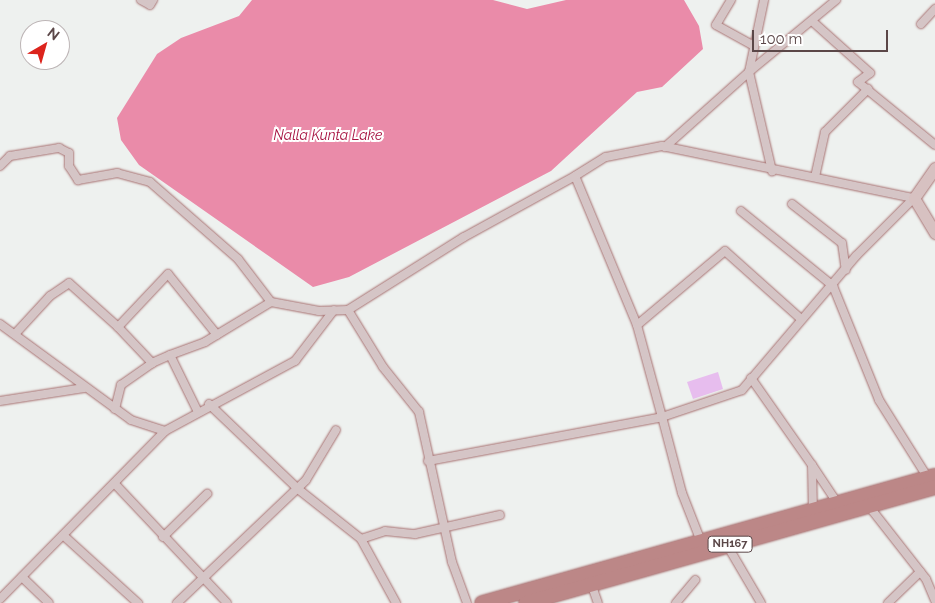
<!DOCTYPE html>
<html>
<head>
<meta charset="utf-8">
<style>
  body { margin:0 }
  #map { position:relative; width:935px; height:603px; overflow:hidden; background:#eef1ef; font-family:Raleway,sans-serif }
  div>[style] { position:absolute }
  .green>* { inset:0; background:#e7bdee }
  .water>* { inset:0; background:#ea8ba9 }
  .roads { filter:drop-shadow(0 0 1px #a87272) drop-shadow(0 0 1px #a87272) }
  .street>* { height:8px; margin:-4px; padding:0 4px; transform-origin:4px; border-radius:4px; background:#d5c5c6 }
  .secondary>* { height:11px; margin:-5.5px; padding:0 5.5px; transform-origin:5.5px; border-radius:5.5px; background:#d7c1c1 }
  .highway>* { height:14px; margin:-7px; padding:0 7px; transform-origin:7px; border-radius:7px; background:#bc8787 }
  span { translate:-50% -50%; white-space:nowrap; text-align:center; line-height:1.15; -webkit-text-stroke:4px #fff; paint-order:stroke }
  .shield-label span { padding:1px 4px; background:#fff; border:1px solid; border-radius:4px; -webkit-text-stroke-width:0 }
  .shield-label { font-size:11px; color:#5b4748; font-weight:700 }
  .water-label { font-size:14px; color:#a50f3e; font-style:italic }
  .north { position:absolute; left:20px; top:20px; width:50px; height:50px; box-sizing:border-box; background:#fff; border:1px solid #bdb5b6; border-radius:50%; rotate:38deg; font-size:14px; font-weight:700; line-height:20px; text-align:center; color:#5b4748 }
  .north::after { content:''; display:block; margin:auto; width:18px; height:22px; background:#dc241d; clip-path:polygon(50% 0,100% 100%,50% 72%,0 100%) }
  .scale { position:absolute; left:752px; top:30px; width:136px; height:22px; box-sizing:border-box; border:2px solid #5b4748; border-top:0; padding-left:6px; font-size:15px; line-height:18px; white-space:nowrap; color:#5b4748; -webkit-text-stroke:4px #fff; paint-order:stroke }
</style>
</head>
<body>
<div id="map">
  <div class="green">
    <div style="clip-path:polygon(718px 372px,723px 389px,693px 399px,687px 382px)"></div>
  </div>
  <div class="water">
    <div style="clip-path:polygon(252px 0,493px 0,527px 9px,566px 0,684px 0,699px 26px,703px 49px,662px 87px,637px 92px,551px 171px,349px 277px,313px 287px,139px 165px,121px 140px,117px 118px,157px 54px,181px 38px,239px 16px)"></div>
  </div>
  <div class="roads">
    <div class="street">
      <div style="left:141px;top:0;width:10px;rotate:29deg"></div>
      <div style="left:150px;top:5px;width:6px;rotate:-59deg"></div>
      <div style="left:731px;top:0;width:29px;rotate:121deg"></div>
      <div style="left:716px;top:25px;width:43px;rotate:28.9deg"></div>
      <div style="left:812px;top:21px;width:78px;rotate:41.9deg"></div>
      <div style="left:870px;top:73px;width:15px;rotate:143deg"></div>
      <div style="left:858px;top:82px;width:99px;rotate:39.3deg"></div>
      <div style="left:921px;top:24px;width:21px;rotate:-47deg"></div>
      <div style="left:749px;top:72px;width:113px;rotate:-39.6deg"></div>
      <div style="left:749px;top:72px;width:74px;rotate:-78.2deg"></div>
      <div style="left:665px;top:147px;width:113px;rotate:-41.8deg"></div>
      <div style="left:749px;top:72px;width:102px;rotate:76.9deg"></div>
      <div style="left:0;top:166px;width:14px;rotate:-45deg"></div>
      <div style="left:10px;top:156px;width:50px;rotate:-9.3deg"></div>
      <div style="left:59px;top:148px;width:11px;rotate:27deg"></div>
      <div style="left:69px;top:153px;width:13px;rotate:90deg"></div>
      <div style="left:69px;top:166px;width:17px;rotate:57deg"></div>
      <div style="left:78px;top:180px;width:40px;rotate:-10deg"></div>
      <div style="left:117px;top:173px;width:34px;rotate:15deg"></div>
      <div style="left:150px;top:182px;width:117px;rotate:41.2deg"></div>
      <div style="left:238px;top:259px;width:54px;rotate:52.5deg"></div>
      <div style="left:815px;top:177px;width:46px;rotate:-77.5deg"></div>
      <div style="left:825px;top:132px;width:61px;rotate:-45deg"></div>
      <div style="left:792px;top:204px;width:63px;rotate:38deg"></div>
      <div style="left:842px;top:243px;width:27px;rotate:82deg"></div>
      <div style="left:741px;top:211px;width:119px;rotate:39.2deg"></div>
      <div style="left:833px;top:286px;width:123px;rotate:68deg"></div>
      <div style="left:879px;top:400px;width:92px;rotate:57.9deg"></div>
      <div style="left:801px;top:319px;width:102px;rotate:-138.2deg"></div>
      <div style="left:725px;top:251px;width:115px;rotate:139.9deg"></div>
      <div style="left:637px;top:325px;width:161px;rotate:-112.6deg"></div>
      <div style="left:575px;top:176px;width:36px;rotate:-32deg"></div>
      <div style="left:606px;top:157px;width:57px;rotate:-11.1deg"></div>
      <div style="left:662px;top:146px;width:257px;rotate:11.7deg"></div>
      <div style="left:0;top:324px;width:162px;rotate:36.2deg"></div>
      <div style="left:131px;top:420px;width:36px;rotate:18deg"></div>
      <div style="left:118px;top:327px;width:50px;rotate:46.6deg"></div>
      <div style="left:152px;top:363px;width:20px;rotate:-24deg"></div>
      <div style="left:15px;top:334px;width:52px;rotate:-47.4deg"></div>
      <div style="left:50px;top:296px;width:23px;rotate:-34deg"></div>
      <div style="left:69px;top:283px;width:66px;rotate:41.9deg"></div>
      <div style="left:118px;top:327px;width:73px;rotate:-46.7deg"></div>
      <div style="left:168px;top:274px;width:78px;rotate:51.2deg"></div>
      <div style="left:751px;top:378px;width:106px;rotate:55deg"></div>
      <div style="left:812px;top:465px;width:46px;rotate:88.8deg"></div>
      <div style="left:0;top:401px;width:85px;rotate:-8.8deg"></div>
      <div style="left:209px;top:404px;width:123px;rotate:43.7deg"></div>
      <div style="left:298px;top:489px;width:80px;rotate:38.4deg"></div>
      <div style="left:361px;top:539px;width:73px;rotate:61.3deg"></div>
      <div style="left:115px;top:409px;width:25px;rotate:-76deg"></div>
      <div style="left:121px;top:385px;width:38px;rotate:-35deg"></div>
      <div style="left:197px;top:410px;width:61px;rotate:-116.1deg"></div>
      <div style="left:170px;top:355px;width:37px;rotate:-20deg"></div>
      <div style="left:205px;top:342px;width:77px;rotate:-31.2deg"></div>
      <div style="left:271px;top:302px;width:49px;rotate:10.6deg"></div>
      <div style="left:319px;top:311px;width:29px;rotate:-2deg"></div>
      <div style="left:428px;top:461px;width:238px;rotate:-10.6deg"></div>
      <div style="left:662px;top:417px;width:95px;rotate:-105.2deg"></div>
      <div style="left:812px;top:465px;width:47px;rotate:56.3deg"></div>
      <div style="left:115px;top:484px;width:163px;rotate:46.7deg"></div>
      <div style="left:868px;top:505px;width:94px;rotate:51.9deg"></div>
      <div style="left:926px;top:579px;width:23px;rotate:67deg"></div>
      <div style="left:64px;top:536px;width:100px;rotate:42.2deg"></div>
      <div style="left:163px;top:537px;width:62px;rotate:-44.3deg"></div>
      <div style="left:361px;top:539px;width:25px;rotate:-18deg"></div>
      <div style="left:385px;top:531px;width:30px;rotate:6deg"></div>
      <div style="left:415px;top:534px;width:87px;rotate:-12.6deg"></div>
      <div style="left:702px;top:544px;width:55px;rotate:-111.4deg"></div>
      <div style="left:682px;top:493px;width:79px;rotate:-104.7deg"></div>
      <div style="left:662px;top:417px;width:84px;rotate:-18.6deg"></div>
      <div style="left:742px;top:390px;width:176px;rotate:-49.6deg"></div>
      <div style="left:856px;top:256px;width:82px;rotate:-45deg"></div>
      <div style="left:727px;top:545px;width:67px;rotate:59.6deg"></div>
      <div style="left:22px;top:577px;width:37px;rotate:44deg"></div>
      <div style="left:592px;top:586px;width:18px;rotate:71deg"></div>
      <div style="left:0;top:599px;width:235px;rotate:-45.5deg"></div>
      <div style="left:165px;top:431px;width:148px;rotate:-28.3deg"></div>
      <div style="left:295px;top:361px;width:64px;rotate:-52.6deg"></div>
      <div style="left:177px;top:603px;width:178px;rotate:-43.6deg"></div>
      <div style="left:306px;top:480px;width:58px;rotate:-59deg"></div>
      <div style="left:467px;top:603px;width:44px;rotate:-110.1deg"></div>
      <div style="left:452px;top:562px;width:154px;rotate:-102.4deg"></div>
      <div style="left:419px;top:412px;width:58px;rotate:-128.7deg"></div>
      <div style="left:383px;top:367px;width:67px;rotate:-121.6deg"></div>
      <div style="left:348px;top:310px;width:137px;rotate:-32.2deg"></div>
      <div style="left:464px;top:237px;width:127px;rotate:-28.8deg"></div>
      <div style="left:676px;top:603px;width:30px;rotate:-50deg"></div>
      <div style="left:888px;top:603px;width:45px;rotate:-44.1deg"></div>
    </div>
    <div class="secondary">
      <div style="left:935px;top:168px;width:37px;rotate:125deg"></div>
      <div style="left:914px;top:198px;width:41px;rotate:59deg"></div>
    </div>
    <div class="highway">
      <div style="left:482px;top:603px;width:470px;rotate:-15.7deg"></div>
      <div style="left:526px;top:603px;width:425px;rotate:-15.8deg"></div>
    </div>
  </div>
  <div class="shield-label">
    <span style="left:730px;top:544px">NH167</span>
  </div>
  <div class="water-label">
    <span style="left:328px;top:135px">Nalla Kunta Lake</span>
  </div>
  <div class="north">N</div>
  <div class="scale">100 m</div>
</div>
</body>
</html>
